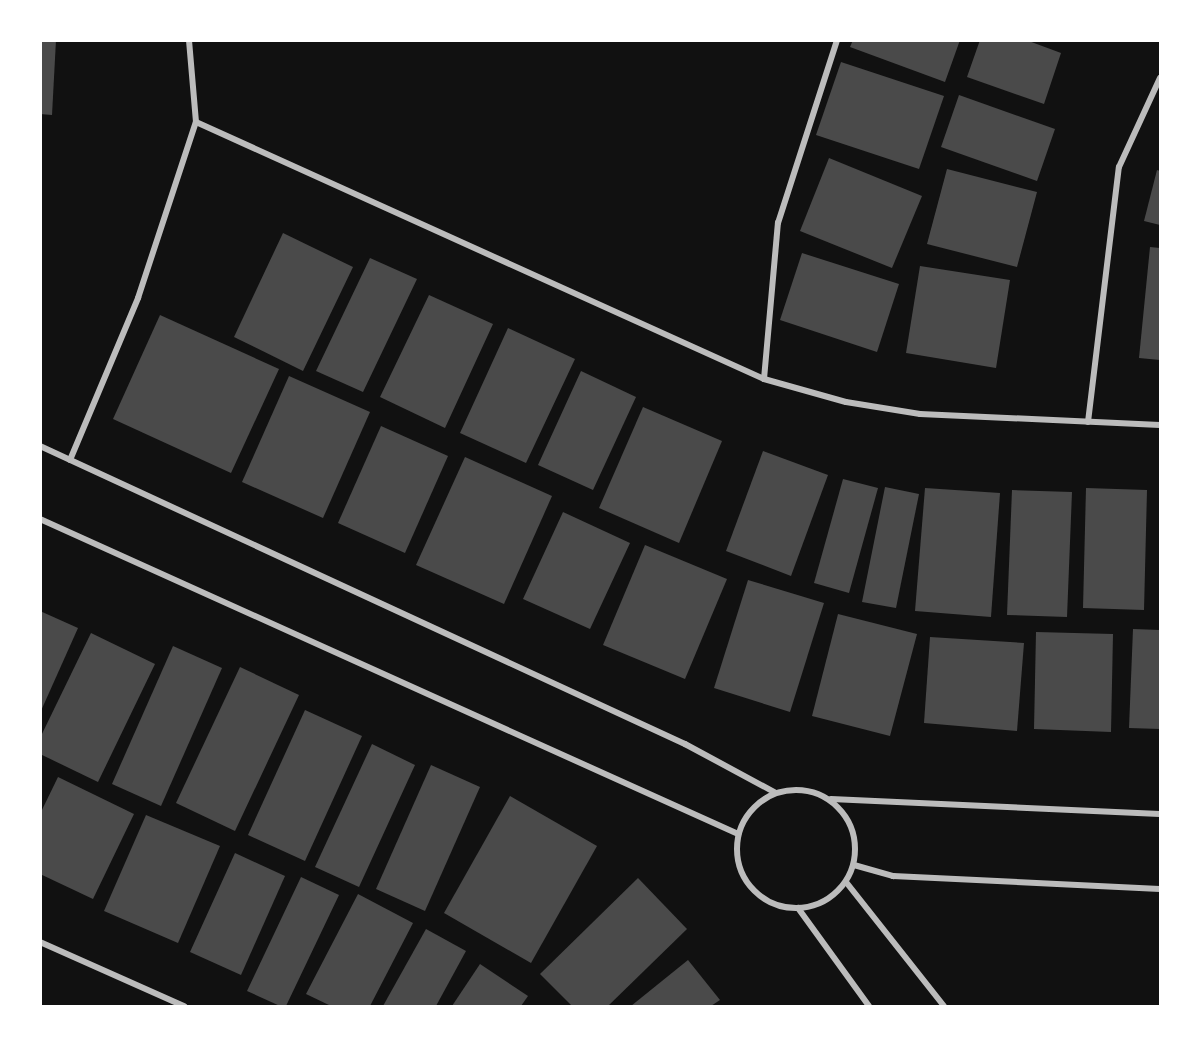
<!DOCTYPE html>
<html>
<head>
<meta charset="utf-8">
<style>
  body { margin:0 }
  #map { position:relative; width:1201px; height:1047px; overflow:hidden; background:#111; font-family:"Times New Roman",serif }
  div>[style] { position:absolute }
  .building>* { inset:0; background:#4a4a4a }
  .minor>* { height:6px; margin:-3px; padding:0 3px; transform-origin:3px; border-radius:3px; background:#bcbcbc }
  .minor>.ring { margin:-3px; padding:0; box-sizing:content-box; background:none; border:6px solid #bcbcbc; border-radius:50% }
  span { translate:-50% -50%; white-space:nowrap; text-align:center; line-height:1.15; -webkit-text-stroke:6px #fff; paint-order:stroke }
  .frame { position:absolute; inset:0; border:42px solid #fff; pointer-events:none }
</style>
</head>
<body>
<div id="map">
  <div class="building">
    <div style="clip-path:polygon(40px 40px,56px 40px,52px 115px,40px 114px)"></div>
    <div style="clip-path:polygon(853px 40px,960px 40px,945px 82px,850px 47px)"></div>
    <div style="clip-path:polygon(980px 40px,1026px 40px,1061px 53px,1044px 104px,967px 77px)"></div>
    <div style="clip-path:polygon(841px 62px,944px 96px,919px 169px,816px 135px)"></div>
    <div style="clip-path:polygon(959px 95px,1055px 129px,1037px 181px,941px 147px)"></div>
    <div style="clip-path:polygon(829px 158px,922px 196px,892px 268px,800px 231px)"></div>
    <div style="clip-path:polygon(947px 169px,1037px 192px,1017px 267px,927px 244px)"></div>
    <div style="clip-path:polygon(1157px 170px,1160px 171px,1160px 225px,1144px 221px)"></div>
    <div style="clip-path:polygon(283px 233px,353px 267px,303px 371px,234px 337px)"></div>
    <div style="clip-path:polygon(1150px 247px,1160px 248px,1160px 360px,1139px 358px)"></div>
    <div style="clip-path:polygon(802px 253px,899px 284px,877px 352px,780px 320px)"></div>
    <div style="clip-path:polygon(370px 258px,417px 279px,363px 392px,316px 371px)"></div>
    <div style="clip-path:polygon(920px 266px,1010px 280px,996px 368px,906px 353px)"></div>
    <div style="clip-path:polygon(429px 295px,493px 324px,445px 428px,380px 397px)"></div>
    <div style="clip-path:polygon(160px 315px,279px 369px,231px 473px,113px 419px)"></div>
    <div style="clip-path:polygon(508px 328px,575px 359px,526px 463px,460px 433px)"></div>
    <div style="clip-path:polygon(581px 371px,636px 397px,593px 490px,538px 465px)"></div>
    <div style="clip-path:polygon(289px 376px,370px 412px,323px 518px,242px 482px)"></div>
    <div style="clip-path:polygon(643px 407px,722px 441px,679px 543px,599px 508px)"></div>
    <div style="clip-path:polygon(381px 426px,448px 456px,405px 553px,338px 523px)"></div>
    <div style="clip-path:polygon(763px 451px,828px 475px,791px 576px,726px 551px)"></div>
    <div style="clip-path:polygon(465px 457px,552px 496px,504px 604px,416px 565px)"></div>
    <div style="clip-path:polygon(843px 479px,878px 488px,849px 593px,814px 583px)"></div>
    <div style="clip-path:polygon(885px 487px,919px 494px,896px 608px,862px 602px)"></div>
    <div style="clip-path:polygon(925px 488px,1000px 493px,991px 617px,915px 611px)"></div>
    <div style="clip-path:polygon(1086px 488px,1147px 490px,1144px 610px,1083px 608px)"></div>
    <div style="clip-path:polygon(1012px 490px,1072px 492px,1067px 617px,1007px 615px)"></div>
    <div style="clip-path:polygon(563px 512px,630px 543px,590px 629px,523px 599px)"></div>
    <div style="clip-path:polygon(645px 545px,727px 579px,685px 679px,603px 645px)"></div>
    <div style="clip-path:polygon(748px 580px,824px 603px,790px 712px,714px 688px)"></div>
    <div style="clip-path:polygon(40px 611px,78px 628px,40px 713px)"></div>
    <div style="clip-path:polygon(838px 614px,917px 634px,890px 736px,812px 716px)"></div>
    <div style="clip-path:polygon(1133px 629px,1160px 630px,1160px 729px,1129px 728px)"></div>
    <div style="clip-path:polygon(1036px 632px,1113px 634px,1111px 732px,1034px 729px)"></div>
    <div style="clip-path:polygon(91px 633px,155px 664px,98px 782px,40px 754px,40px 738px)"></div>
    <div style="clip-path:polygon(930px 637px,1024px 643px,1017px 731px,924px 723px)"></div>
    <div style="clip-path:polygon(173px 646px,222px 668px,161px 806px,112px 784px)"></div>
    <div style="clip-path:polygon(240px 667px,299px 695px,235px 831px,176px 803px)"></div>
    <div style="clip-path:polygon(305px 710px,362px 736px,305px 861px,248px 835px)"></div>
    <div style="clip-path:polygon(372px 744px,415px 765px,359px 887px,315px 867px)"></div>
    <div style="clip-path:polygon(431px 765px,480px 787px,425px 911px,376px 889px)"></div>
    <div style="clip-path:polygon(58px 777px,134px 814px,93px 899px,40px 874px,40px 814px)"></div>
    <div style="clip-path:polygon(510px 796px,597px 846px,531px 963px,444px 913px)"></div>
    <div style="clip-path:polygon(146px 815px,220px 846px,178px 943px,104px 911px)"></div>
    <div style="clip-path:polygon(235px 853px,285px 876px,241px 975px,190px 952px)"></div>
    <div style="clip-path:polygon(301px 877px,339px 895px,286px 1006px,280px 1006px,247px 991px)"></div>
    <div style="clip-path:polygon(638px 878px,687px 929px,608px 1006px,572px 1006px,540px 974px)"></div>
    <div style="clip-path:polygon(358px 894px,413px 923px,370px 1006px,331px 1006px,306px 994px)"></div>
    <div style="clip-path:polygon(426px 929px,466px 951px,436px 1006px,383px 1006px)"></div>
    <div style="clip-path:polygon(688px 960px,720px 1000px,711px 1006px,631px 1006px)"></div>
    <div style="clip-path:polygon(480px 964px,528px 996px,521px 1006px,452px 1006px)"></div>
  </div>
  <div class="minor">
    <div style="left:196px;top:122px;width:623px;rotate:24.35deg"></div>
    <div style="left:764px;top:379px;width:85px;rotate:15.7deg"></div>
    <div style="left:846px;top:402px;width:75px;rotate:9.2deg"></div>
    <div style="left:920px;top:414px;width:240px;rotate:2.6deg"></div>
    <div style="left:764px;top:379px;width:157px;rotate:-84.9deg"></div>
    <div style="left:778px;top:223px;width:192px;rotate:-72.1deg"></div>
    <div style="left:1088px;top:422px;width:257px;rotate:-83.1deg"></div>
    <div style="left:1119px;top:167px;width:98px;rotate:-65.3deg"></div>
    <div style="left:40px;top:446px;width:711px;rotate:24.8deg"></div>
    <div style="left:685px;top:744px;width:103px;rotate:28.3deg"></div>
    <div style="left:70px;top:460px;width:176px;rotate:-67.2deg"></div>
    <div style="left:138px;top:298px;width:185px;rotate:-71.8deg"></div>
    <div style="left:196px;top:122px;width:82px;rotate:-94.9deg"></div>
    <div style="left:40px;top:519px;width:766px;rotate:24.29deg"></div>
    <div class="ring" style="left:737px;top:790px;width:112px;height:112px"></div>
    <div style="left:831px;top:799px;width:329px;rotate:2.6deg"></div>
    <div style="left:854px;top:865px;width:41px;rotate:15.8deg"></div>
    <div style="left:893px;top:876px;width:267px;rotate:2.8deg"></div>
    <div style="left:846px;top:882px;width:158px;rotate:51.7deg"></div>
    <div style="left:798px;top:908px;width:121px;rotate:54.1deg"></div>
    <div style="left:40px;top:942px;width:158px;rotate:24deg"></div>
  </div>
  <div class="frame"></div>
</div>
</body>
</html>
